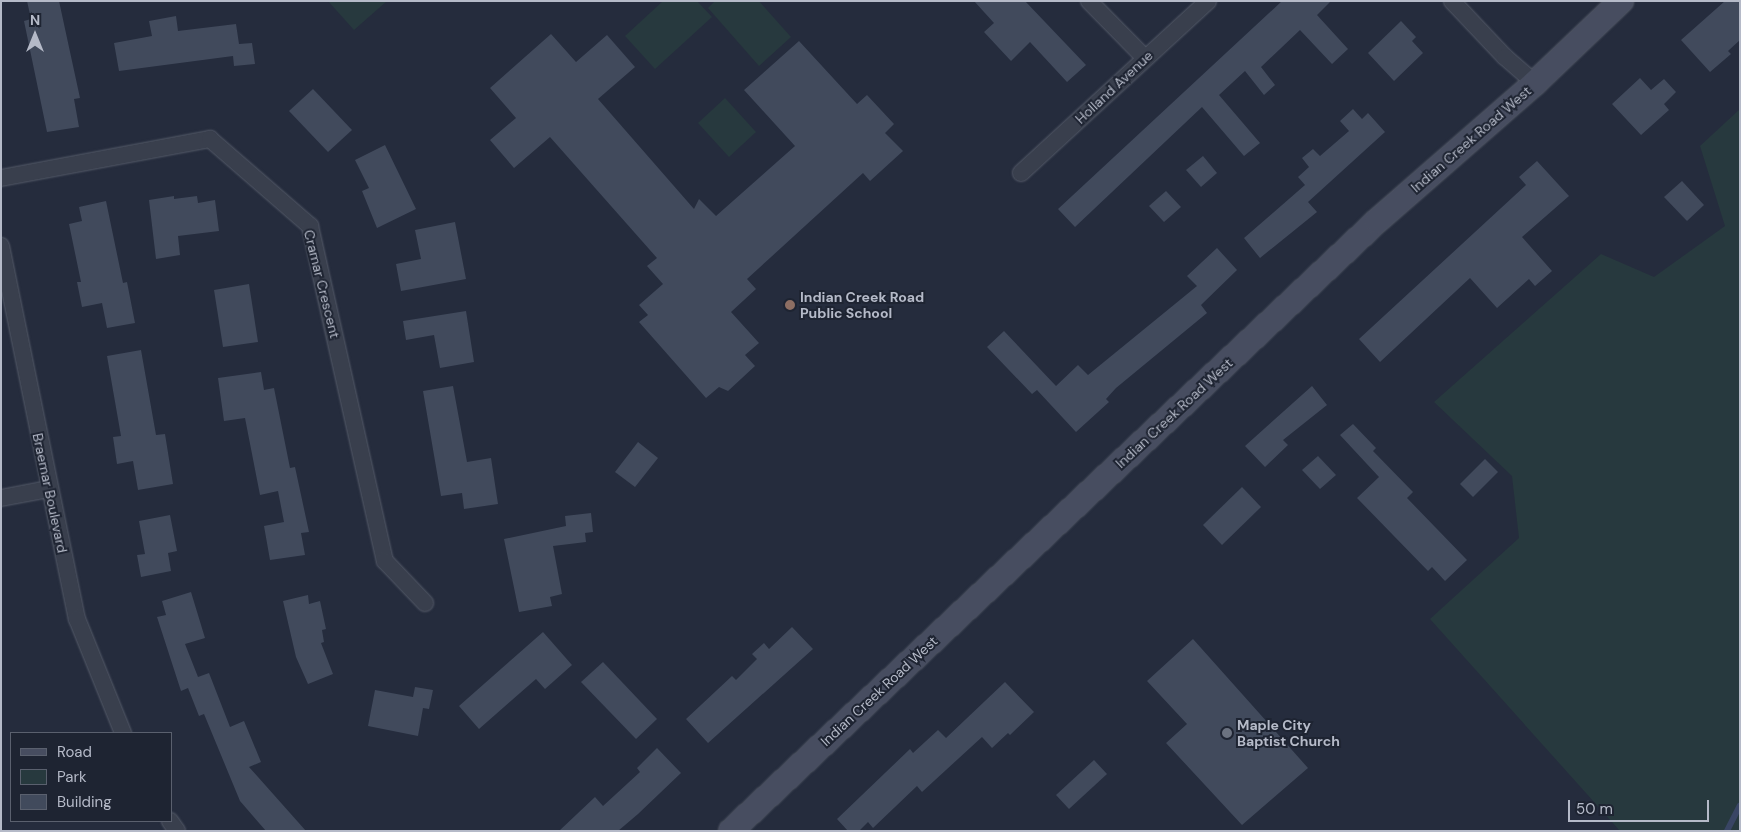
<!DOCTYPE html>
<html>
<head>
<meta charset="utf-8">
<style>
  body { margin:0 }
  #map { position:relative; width:1741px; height:832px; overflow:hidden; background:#252c3d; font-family:"DM Sans",sans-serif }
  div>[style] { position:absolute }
  .green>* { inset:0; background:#27393e }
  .stream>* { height:5.5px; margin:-2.75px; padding:0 2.75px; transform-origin:2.75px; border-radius:2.75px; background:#394564 }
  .building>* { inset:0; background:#414a5c }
  .roads { filter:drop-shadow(0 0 1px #545a68) drop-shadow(0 0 1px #545a68) }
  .street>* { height:16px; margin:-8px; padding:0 8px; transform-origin:8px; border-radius:8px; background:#393f4d }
  .secondary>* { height:24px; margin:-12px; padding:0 12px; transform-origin:12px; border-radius:12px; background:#474d60 }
  .dots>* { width:14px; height:14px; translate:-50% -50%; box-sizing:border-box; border:2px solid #1e2432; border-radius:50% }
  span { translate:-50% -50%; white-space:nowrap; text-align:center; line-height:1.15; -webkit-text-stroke:4px #1e2432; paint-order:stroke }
  .street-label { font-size:14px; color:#b5bac8 }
  .poi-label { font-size:14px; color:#b5bac8; font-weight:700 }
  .left { translate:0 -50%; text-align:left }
  .frame { position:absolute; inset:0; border:2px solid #b5bac8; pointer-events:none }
  .legend { position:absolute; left:10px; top:732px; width:162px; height:90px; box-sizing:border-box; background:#1e2432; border:1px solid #5a606e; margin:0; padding:6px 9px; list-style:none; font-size:15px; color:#b5bac8 }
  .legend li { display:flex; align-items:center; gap:10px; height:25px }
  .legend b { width:25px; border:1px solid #5a606e }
  .north { position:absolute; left:10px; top:10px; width:50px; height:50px; -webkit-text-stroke:4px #1e2432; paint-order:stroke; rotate:0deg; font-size:14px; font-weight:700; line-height:20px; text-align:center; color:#b5bac8 }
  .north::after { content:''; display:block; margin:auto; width:18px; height:22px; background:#b5bac8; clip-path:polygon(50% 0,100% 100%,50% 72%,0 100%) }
  .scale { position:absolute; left:1568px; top:800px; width:141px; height:22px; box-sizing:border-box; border:2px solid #b5bac8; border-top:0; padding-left:6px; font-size:15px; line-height:18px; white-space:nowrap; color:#b5bac8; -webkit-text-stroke:4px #1e2432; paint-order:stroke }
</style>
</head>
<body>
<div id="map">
  <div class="green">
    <div style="clip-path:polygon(328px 1px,387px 1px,354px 30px)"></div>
    <div style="clip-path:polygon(663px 1px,697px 1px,712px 17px,655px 69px,625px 36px)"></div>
    <div style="clip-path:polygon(715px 1px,759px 1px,791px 37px,759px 66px,708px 8px)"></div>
    <div style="clip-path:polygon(725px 98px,756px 132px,729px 157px,698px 123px)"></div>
    <div style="clip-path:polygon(1740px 109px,1740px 831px,1620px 831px,1430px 619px,1519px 538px,1512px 476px,1434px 402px,1601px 254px,1654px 277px,1725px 226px,1700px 146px)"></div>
  </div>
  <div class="stream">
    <div style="left:1727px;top:831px;width:28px;rotate:-63deg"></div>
  </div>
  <div class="building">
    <div style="clip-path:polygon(27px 1px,59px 1px,80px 98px,74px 99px,79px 127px,47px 132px,24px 21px,31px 19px)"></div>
    <div style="clip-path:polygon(974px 1px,1025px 1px,1086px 65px,1067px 82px,1030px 42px,1011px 61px,984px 32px,994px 23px)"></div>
    <div style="clip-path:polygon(1282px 1px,1331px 1px,1317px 15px,1348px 49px,1332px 64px,1300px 30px,1261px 67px,1275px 85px,1264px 95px,1245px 71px,1219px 95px,1260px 143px,1244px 156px,1202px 107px,1075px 227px,1058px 209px)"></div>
    <div style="clip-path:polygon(1725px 1px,1740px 1px,1740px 40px,1728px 51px,1731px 54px,1710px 72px,1681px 40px)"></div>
    <div style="clip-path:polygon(176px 16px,178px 31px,236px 24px,239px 44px,252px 43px,255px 64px,234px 66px,233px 56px,119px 71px,114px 43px,152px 36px,149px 21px)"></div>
    <div style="clip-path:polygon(1401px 21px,1416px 37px,1412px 41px,1423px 53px,1394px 81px,1368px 53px)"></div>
    <div style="clip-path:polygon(551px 34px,576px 62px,607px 35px,635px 67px,598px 99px,694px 209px,699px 199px,716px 216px,795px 146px,744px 90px,799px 41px,857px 104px,867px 95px,894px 124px,885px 133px,903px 151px,870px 181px,863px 173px,747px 279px,756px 289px,731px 312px,759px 343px,745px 355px,755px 366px,728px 391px,719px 387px,706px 398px,639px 322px,648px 315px,639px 305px,663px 284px,647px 266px,657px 258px,550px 137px,514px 168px,490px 140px,516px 118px,490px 88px)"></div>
    <div style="clip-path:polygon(1640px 78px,1651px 90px,1664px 79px,1676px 92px,1664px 104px,1669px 110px,1641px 135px,1612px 104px)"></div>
    <div style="clip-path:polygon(313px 89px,352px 130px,328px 152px,289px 111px)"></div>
    <div style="clip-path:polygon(1353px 109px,1362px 119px,1368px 113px,1385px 132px,1308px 202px,1317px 212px,1260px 258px,1244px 238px,1305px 185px,1298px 177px,1309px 167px,1302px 158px,1313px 149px,1320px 156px,1349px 131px,1340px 121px)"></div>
    <div style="clip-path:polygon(385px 145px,416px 209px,377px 228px,362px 191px,369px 188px,355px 160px)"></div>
    <div style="clip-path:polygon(1203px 156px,1217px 173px,1201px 187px,1186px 170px)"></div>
    <div style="clip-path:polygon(1537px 161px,1569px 196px,1522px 237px,1552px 271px,1535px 286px,1529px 279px,1497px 308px,1470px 278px,1380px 362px,1359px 339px,1526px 185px,1519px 177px)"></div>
    <div style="clip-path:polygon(1682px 181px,1704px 205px,1687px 221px,1664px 197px)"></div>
    <div style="clip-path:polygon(1166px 191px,1181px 207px,1164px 222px,1149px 206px)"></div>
    <div style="clip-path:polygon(174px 196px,174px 199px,197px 196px,198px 203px,215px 200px,219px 231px,178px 236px,180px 255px,156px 259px,149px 200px)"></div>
    <div style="clip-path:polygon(106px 201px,123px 283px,127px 282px,135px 323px,107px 328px,102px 303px,82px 307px,77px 282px,81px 282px,69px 224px,82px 221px,79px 207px)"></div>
    <div style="clip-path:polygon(455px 222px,466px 279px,401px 291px,396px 264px,421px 259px,415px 230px)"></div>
    <div style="clip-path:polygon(1217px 248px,1237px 270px,1201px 305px,1207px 313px,1116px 388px,1106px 399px,1109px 402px,1076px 432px,1037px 390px,1032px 394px,987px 347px,1004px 331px,1056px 386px,1078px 365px,1088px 375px,1197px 286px,1187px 276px)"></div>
    <div style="clip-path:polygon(249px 284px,258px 342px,223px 347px,214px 290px)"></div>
    <div style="clip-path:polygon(466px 311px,474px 362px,440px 368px,434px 335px,406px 340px,403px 321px)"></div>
    <div style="clip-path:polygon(141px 350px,156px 435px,165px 434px,173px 484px,138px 490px,133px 461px,117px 464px,113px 437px,121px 436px,107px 356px)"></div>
    <div style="clip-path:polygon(261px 372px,264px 390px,274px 388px,290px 468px,295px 467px,309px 532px,301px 533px,305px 555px,270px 560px,264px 526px,284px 522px,278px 491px,260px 495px,245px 418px,224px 421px,218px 378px)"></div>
    <div style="clip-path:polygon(453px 386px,467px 462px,491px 458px,498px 504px,464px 509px,462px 493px,441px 496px,423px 391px)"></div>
    <div style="clip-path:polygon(1312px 386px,1327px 405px,1283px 440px,1288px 445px,1265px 467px,1245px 446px)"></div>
    <div style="clip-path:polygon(1353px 424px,1376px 448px,1373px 451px,1413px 492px,1407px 498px,1467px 560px,1445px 581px,1432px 567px,1428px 571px,1357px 498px,1379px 477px,1340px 435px)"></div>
    <div style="clip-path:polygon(638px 442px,658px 458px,635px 487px,615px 472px)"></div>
    <div style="clip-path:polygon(1318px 456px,1336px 475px,1320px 489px,1302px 470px)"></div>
    <div style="clip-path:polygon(1485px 459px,1498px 472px,1473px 497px,1460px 484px)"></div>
    <div style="clip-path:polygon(1242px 487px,1261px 507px,1222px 545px,1203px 525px)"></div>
    <div style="clip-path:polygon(591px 513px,593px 532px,585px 533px,586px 542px,553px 546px,562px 594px,550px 597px,552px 606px,519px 612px,504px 539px,566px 526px,565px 516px)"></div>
    <div style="clip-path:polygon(170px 515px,177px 551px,168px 553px,171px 571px,141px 577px,137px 555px,145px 554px,139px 521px)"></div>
    <div style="clip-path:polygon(191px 592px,205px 638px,185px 644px,198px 677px,209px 673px,230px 727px,244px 721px,261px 762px,249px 767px,306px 831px,266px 831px,240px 801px,204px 714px,199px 716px,188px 688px,181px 691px,157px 617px,166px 615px,162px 601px)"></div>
    <div style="clip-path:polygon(308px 595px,309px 604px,320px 601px,326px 629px,322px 630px,324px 642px,321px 643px,333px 674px,308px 684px,296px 657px,283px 601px)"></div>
    <div style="clip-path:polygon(792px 627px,813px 649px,708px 743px,686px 719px,732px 676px,736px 680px,757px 659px,752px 654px,764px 643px,769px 649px)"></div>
    <div style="clip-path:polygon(543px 632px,572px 665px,545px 689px,536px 679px,479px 729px,459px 706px)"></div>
    <div style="clip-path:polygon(1193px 639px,1308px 768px,1242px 825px,1166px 743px,1187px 724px,1147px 681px)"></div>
    <div style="clip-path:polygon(603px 662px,657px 719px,636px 739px,581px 682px)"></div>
    <div style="clip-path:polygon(1005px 682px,1034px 712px,1010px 735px,1008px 733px,992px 748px,982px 737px,922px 792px,917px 786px,873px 828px,868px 822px,859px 831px,848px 831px,837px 819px,910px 749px,913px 753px,938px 730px,946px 738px)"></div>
    <div style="clip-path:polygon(415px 687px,433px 690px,429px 709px,423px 708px,418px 736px,368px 726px,375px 690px,413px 697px)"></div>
    <div style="clip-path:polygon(657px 748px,681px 773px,638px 814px,618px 831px,559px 831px,595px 797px,603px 806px,640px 772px,637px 768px)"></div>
    <div style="clip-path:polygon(1094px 760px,1107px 774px,1069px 809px,1056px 795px)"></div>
  </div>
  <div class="roads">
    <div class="street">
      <div style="left:1089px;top:1px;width:80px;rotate:45.5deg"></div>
      <div style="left:1452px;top:1px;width:77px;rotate:46.6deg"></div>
      <div style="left:1505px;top:57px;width:40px;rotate:41deg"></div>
      <div style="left:1021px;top:173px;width:254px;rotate:-42.6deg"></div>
      <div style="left:1px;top:178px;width:213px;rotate:-10.6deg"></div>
      <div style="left:210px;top:139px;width:133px;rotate:41deg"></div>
      <div style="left:310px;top:226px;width:343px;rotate:77.4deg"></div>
      <div style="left:385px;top:561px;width:58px;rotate:46.4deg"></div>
      <div style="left:1px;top:246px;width:381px;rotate:78.5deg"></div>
      <div style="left:77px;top:619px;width:123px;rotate:68deg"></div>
      <div style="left:1px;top:498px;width:49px;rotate:-10.6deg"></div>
      <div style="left:170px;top:821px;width:12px;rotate:55deg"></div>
    </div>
    <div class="secondary">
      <div style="left:731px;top:831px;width:888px;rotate:-43.36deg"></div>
      <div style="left:1377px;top:221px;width:210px;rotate:-41.1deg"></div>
      <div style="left:1535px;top:83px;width:119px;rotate:-43.6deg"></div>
    </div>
  </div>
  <div class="dots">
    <div style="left:790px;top:305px;background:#8d6e63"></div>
    <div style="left:1227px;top:733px;background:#6b7280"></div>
  </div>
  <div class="street-label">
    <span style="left:1114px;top:87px;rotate:-43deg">Holland Avenue</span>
    <span style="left:1471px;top:139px;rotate:-41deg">Indian Creek Road West</span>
    <span style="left:322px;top:284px;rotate:76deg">Cramar Crescent</span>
    <span style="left:1174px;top:413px;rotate:-43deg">Indian Creek Road West</span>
    <span style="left:50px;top:493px;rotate:78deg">Braemar Boulevard</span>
    <span style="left:879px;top:691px;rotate:-43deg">Indian Creek Road West</span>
  </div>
  <div class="poi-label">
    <span class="left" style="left:800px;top:305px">Indian Creek Road<br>Public School</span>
    <span class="left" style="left:1237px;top:733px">Maple City<br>Baptist Church</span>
  </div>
  <div class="frame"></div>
  <ul class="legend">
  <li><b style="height:6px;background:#474d60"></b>Road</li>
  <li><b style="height:14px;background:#27393e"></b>Park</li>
  <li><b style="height:14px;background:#414a5c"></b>Building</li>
  </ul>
  <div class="north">N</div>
  <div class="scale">50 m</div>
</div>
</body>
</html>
